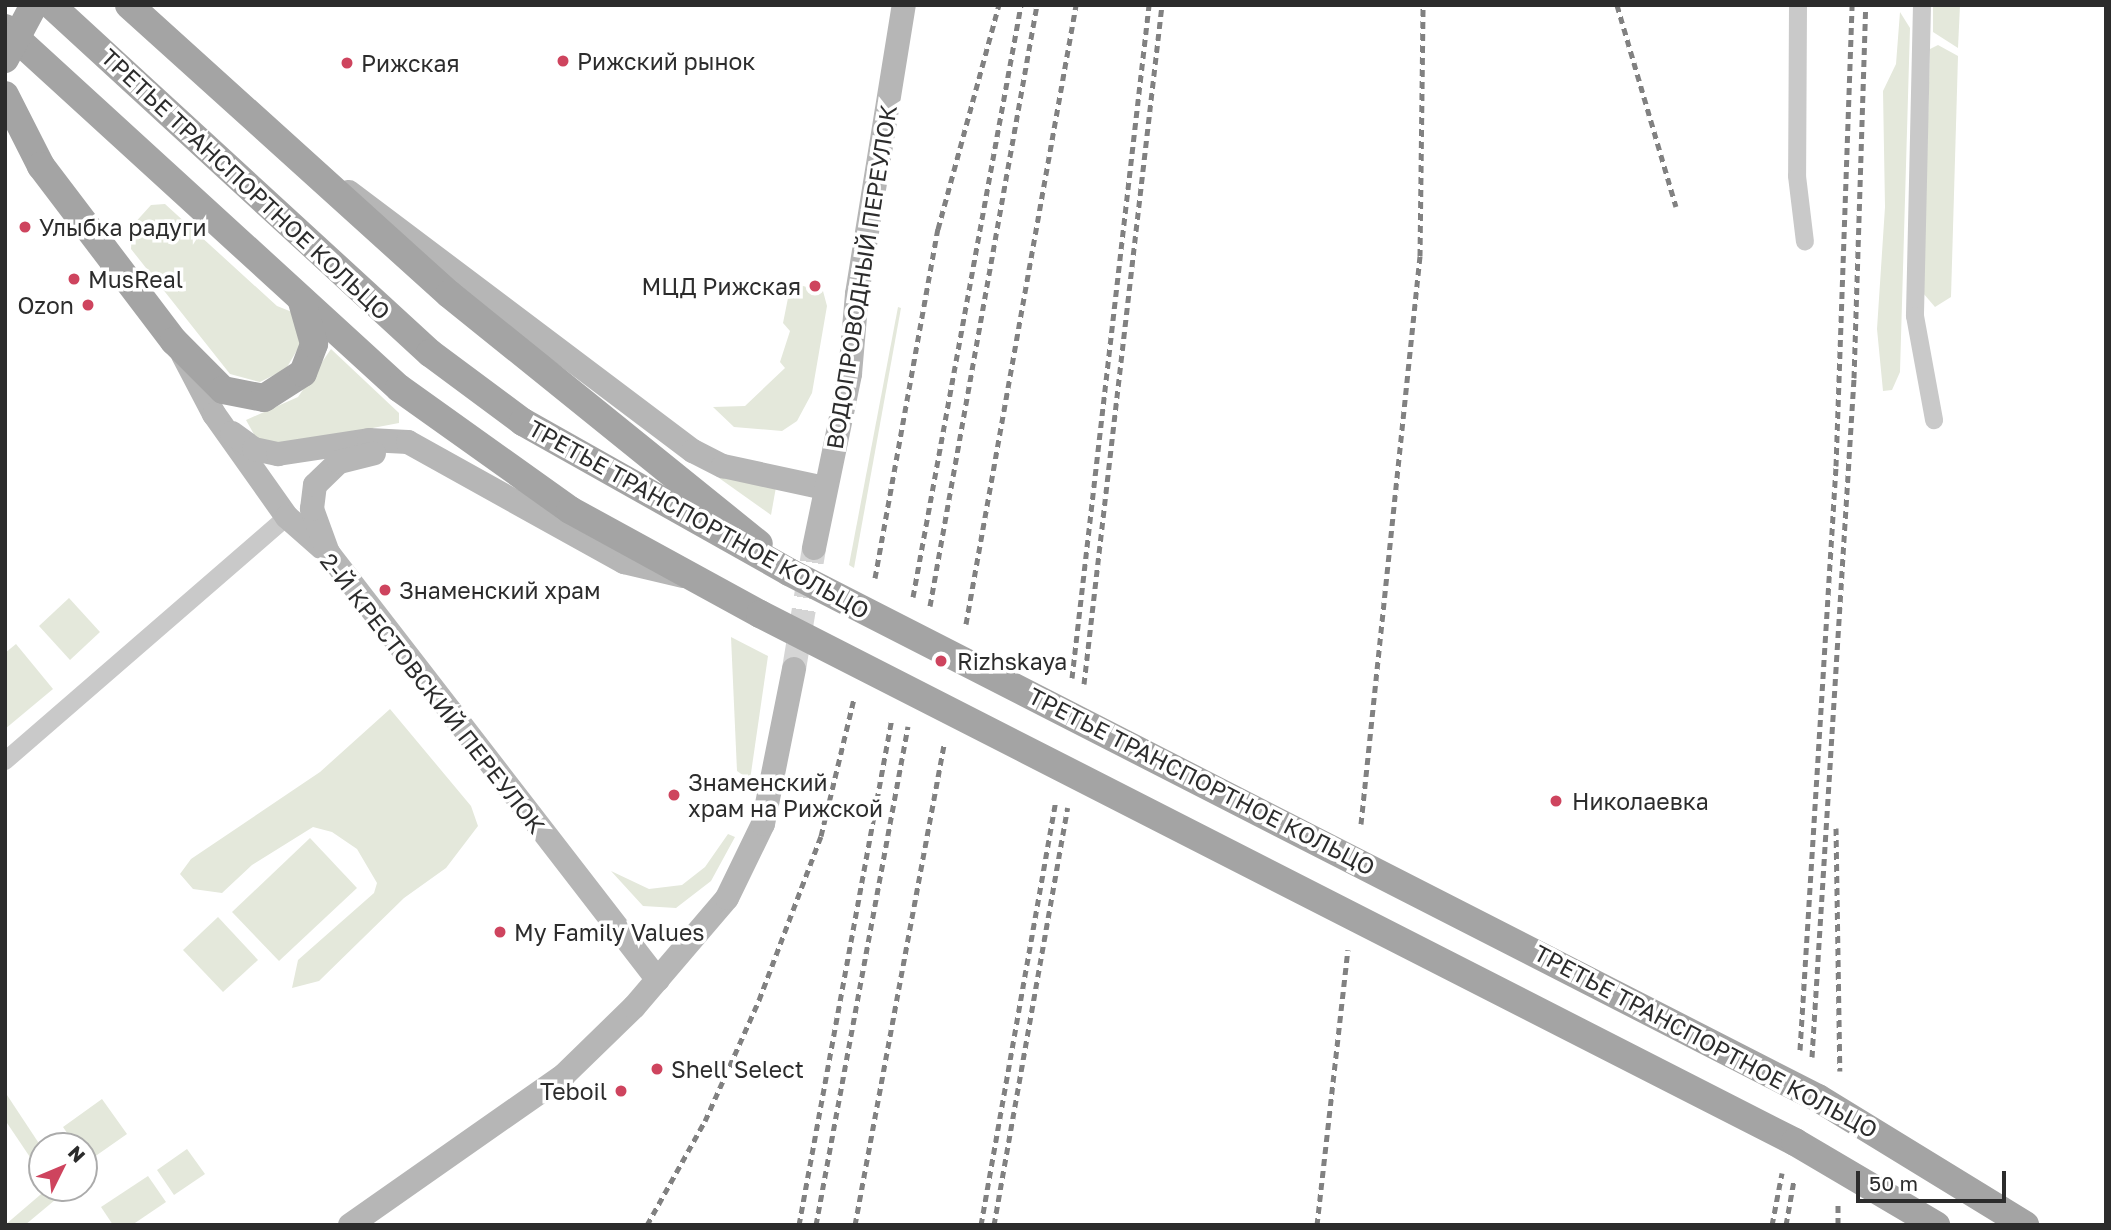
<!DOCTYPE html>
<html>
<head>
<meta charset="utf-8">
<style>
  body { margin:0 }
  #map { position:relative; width:2111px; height:1230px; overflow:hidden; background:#fff; font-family:"Golos Text",sans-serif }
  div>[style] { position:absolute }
  .green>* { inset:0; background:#e4e8db }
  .secondary-tunnel>* { height:24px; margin-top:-12px; transform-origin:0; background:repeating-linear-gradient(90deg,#d5d5d5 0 24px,transparent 0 36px) }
  .minor>* { height:18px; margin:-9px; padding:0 9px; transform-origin:9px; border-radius:9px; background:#c9c9c9 }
  .secondary>* { height:24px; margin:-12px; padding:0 12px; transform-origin:12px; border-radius:12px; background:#b6b6b6 }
  .primary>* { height:28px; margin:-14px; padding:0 14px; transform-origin:14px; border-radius:14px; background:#a4a4a4 }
  .rail>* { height:5px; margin-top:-2.5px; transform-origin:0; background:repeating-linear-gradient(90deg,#818181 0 7px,transparent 0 12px) }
  .dots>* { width:19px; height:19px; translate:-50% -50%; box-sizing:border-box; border:4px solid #fff; border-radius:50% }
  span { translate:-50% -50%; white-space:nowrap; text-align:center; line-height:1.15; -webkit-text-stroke:7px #fff; paint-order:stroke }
  .poi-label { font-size:23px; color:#2c2c2c }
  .left { translate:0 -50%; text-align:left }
  .right { translate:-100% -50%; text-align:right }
  .street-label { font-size:23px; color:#2c2c2c }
  .frame { position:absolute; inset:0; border:7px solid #2c2c2c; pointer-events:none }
  .north { position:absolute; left:28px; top:1132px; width:70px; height:70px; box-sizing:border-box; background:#fff; border:2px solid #ababab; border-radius:50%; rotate:47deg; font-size:19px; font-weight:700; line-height:28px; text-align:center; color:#2c2c2c }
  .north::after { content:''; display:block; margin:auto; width:24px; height:32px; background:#ce445e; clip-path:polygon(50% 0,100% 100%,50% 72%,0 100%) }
  .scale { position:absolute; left:1856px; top:1171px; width:150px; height:32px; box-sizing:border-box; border:4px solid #2c2c2c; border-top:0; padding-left:9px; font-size:21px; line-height:24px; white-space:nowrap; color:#2c2c2c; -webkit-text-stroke:5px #fff; paint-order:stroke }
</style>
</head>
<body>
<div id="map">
  <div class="green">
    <div style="clip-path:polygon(1933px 5px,1960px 5px,1958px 48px,1933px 32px)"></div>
    <div style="clip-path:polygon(1900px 12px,1910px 28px,1900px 372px,1892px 390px,1883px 391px,1877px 329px,1885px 207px,1883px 91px,1896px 64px)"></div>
    <div style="clip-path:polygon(1938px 45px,1958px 56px,1951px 297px,1935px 307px,1923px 293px,1930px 49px)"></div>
    <div style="clip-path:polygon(165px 204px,277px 306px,292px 312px,300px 345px,286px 369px,260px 382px,230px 374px,131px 249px,132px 226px,151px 205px)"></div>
    <div style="clip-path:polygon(791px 283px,823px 291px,827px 306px,812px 393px,797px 421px,782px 431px,734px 427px,713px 407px,745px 406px,785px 368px,780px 362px,790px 331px,783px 323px)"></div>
    <div style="clip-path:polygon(898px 307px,901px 308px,854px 568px,849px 565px)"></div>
    <div style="clip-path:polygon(331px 349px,399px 413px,399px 423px,283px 445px,256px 438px,246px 420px,298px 397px)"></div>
    <div style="clip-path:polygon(721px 472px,776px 487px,771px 515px,719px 478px)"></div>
    <div style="clip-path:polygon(69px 598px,100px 632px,70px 660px,39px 626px)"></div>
    <div style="clip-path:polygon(731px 637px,768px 656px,750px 780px,737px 771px)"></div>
    <div style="clip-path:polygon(16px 644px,53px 689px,5px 729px,5px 653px)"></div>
    <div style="clip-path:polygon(390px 709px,471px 806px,478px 826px,446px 868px,404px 898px,319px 981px,292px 988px,298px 960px,374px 893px,377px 883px,357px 849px,332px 832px,313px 827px,252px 865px,222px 893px,193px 889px,180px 874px,191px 859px,320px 772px)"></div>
    <div style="clip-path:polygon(728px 834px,735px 837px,711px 881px,676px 908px,643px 906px,611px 871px,649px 889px,682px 885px,705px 867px)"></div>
    <div style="clip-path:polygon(310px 838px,357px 888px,279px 961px,232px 912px)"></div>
    <div style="clip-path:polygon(218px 917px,258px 960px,223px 992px,183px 950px)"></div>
    <div style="clip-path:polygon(5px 1092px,42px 1148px,42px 1175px,5px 1120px)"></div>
    <div style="clip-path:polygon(102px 1099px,127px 1134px,87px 1162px,84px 1146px,76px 1146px,63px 1127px)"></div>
    <div style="clip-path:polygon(187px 1149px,205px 1174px,174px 1195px,157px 1170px)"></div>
    <div style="clip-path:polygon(148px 1176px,166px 1202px,132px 1225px,113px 1225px,101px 1207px)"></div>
    <div style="clip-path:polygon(47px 1189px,55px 1200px,25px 1225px,5px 1225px)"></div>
  </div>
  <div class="secondary-tunnel">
    <div style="left:794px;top:669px;width:123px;rotate:-80.6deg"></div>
  </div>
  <div class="minor">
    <div style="left:1798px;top:5px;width:171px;rotate:90.3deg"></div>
    <div style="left:1797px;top:176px;width:66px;rotate:83.1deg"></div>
    <div style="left:1922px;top:5px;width:311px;rotate:91.3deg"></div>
    <div style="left:1915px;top:316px;width:106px;rotate:79.6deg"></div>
    <div style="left:5px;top:761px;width:373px;rotate:-40.9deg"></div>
  </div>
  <div class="secondary">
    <div style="left:349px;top:192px;width:431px;rotate:37deg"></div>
    <div style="left:693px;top:451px;width:34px;rotate:27deg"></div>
    <div style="left:723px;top:466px;width:104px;rotate:12.2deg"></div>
    <div style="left:183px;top:355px;width:67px;rotate:62.3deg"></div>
    <div style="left:214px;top:414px;width:126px;rotate:54.7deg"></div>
    <div style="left:287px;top:517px;width:56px;rotate:41.4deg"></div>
    <div style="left:329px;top:554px;width:538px;rotate:52.32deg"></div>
    <div style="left:232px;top:433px;width:27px;rotate:36deg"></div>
    <div style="left:254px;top:449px;width:25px;rotate:12deg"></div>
    <div style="left:278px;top:454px;width:92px;rotate:-8.7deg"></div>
    <div style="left:369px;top:440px;width:39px;rotate:3deg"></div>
    <div style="left:408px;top:442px;width:247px;rotate:29.1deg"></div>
    <div style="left:624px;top:562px;width:61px;rotate:13.3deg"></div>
    <div style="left:814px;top:548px;width:178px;rotate:-78.3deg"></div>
    <div style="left:850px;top:374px;width:80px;rotate:-85deg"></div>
    <div style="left:857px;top:294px;width:293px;rotate:-80.8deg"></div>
    <div style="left:327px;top:550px;width:44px;rotate:-110.1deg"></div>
    <div style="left:312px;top:509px;width:24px;rotate:-83deg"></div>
    <div style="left:315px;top:485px;width:33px;rotate:-44deg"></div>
    <div style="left:339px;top:462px;width:36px;rotate:-14deg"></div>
    <div style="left:350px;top:1225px;width:261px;rotate:-35deg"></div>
    <div style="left:564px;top:1075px;width:98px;rotate:-44.2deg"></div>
    <div style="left:634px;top:1007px;width:143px;rotate:-49.5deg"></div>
    <div style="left:727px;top:898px;width:82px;rotate:-64.1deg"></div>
    <div style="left:763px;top:824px;width:158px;rotate:-78.7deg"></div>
  </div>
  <div class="primary">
    <div style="left:51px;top:5px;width:515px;rotate:42.56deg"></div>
    <div style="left:430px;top:353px;width:116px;rotate:36.6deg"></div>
    <div style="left:523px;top:422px;width:305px;rotate:29.4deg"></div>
    <div style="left:789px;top:572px;width:1156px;rotate:27.08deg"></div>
    <div style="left:1818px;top:1098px;width:243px;rotate:31.5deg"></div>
    <div style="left:129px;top:5px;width:431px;rotate:42.1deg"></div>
    <div style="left:449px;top:294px;width:398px;rotate:38.9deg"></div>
    <div style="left:5px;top:28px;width:534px;rotate:42.42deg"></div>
    <div style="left:399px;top:388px;width:210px;rotate:35.5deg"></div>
    <div style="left:570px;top:510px;width:217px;rotate:28.7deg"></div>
    <div style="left:760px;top:614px;width:1162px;rotate:27.03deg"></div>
    <div style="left:1795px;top:1142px;width:164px;rotate:30.5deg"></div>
    <div style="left:5px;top:59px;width:61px;rotate:-61.8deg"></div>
    <div style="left:5px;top:95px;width:80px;rotate:63.1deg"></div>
    <div style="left:41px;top:166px;width:220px;rotate:52.8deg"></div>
    <div style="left:174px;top:341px;width:69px;rotate:45deg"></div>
    <div style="left:223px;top:390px;width:42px;rotate:11deg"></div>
    <div style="left:264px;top:398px;width:46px;rotate:-32.7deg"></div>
    <div style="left:303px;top:373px;width:31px;rotate:-69deg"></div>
    <div style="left:314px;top:344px;width:44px;rotate:-105.9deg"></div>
  </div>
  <div class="rail">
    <div style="left:1617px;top:5px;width:210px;rotate:73.7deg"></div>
    <div style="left:875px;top:578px;width:355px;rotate:-79.8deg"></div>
    <div style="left:938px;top:229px;width:232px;rotate:-74.8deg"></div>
    <div style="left:913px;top:597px;width:602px;rotate:-79.66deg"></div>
    <div style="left:930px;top:606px;width:610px;rotate:-79.91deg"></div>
    <div style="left:966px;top:624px;width:629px;rotate:-79.92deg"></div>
    <div style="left:1072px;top:678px;width:677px;rotate:-83.47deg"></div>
    <div style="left:1084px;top:684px;width:683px;rotate:-83.45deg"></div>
    <div style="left:1361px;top:824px;width:571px;rotate:-84.07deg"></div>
    <div style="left:1420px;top:256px;width:251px;rotate:-89.3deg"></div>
    <div style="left:1836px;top:828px;width:243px;rotate:89.1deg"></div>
    <div style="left:1800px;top:1050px;width:585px;rotate:-86.47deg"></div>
    <div style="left:1836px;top:466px;width:461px;rotate:-88deg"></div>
    <div style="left:1812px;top:1057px;width:680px;rotate:-86.46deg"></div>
    <div style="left:1854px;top:378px;width:373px;rotate:-88.2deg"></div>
    <div style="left:647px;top:1225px;width:119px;rotate:-60.9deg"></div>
    <div style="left:705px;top:1121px;width:133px;rotate:-65.9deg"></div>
    <div style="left:759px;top:1000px;width:175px;rotate:-69.3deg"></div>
    <div style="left:821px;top:836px;width:141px;rotate:-76.5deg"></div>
    <div style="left:799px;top:1225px;width:515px;rotate:-79.61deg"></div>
    <div style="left:816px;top:1225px;width:507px;rotate:-79.55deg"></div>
    <div style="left:855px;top:1225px;width:488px;rotate:-79.5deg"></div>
    <div style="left:981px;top:1225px;width:431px;rotate:-80deg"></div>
    <div style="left:994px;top:1225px;width:424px;rotate:-80deg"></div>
    <div style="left:1317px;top:1225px;width:277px;rotate:-83.6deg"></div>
    <div style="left:1772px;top:1225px;width:53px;rotate:-79.1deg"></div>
    <div style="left:1786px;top:1225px;width:46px;rotate:-79.9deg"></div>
    <div style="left:1838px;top:1225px;width:21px;rotate:-90deg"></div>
  </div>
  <div class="dots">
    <div style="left:563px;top:61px;background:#ce445e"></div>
    <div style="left:347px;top:63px;background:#ce445e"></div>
    <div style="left:25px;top:227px;background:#ce445e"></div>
    <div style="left:74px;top:279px;background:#ce445e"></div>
    <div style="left:815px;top:286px;background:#ce445e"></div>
    <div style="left:88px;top:305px;background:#ce445e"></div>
    <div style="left:385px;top:590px;background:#ce445e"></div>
    <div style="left:941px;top:661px;background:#ce445e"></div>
    <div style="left:674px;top:795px;background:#ce445e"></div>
    <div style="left:1556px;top:801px;background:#ce445e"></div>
    <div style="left:500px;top:932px;background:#ce445e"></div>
    <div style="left:657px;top:1069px;background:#ce445e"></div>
    <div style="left:621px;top:1091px;background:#ce445e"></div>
  </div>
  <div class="poi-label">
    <span class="left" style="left:577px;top:61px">Рижский рынок</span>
    <span class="left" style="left:361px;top:63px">Рижская</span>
    <span class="left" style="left:39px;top:227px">Улыбка радуги</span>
    <span class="left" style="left:88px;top:279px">MusReal</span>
    <span class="right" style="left:801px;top:286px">МЦД Рижская</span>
    <span class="right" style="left:74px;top:305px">Ozon</span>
    <span class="left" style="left:399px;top:590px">Знаменский храм</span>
    <span class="left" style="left:957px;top:661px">Rizhskaya</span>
    <span class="left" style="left:688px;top:795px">Знаменский<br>храм на Рижской</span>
    <span class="left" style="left:1572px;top:801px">Николаевка</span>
    <span class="left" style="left:514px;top:932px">My Family Values</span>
    <span class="left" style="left:671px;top:1069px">Shell Select</span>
    <span class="right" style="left:607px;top:1091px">Teboil</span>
  </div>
  <div class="street-label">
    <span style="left:246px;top:184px;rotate:43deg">ТРЕТЬЕ ТРАНСПОРТНОЕ КОЛЬЦО</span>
    <span style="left:861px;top:277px;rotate:-81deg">ВОДОПРОВОДНЫЙ ПЕРЕУЛОК</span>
    <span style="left:699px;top:519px;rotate:29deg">ТРЕТЬЕ ТРАНСПОРТНОЕ КОЛЬЦО</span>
    <span style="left:433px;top:693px;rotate:52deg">2-Й КРЕСТОВСКИЙ ПЕРЕУЛОК</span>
    <span style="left:1202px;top:781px;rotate:27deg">ТРЕТЬЕ ТРАНСПОРТНОЕ КОЛЬЦО</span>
    <span style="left:1706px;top:1041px;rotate:28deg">ТРЕТЬЕ ТРАНСПОРТНОЕ КОЛЬЦО</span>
  </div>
  <div class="frame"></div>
  <div class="north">N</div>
  <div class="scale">50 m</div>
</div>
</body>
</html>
